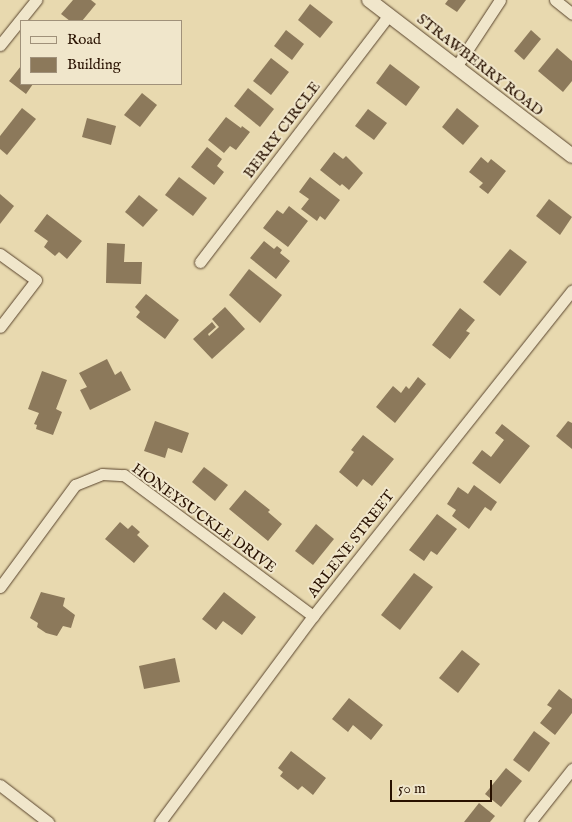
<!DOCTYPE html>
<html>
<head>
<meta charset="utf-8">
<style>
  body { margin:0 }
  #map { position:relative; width:572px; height:822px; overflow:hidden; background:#e8d9af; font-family:"IM FELL English",serif }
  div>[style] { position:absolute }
  .building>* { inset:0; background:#8c795b }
  .roads { filter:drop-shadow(0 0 1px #58432c) drop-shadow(0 0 1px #58432c) }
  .minor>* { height:11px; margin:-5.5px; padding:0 5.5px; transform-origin:5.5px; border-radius:5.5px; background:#f0e6cb }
  .tertiary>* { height:14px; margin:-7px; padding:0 7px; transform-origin:7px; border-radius:7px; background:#f0e6cb }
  span { translate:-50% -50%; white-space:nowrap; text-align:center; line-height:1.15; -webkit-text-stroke:4px #f0e6cb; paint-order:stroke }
  .street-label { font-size:15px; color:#281100 }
  .legend { position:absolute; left:20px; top:20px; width:162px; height:65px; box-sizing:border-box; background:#f0e6cb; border:1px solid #a0917a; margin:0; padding:6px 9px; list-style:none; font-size:15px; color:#281100 }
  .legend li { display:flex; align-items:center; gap:10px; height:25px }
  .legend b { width:25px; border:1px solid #a0917a }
  .scale { position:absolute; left:390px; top:780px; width:102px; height:22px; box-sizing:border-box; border:2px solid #281100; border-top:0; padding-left:6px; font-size:15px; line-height:18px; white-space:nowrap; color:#281100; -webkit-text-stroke:4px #f0e6cb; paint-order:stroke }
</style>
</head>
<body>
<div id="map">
  <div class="building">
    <div style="clip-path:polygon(73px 0,91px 0,96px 4px,82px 21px,70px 21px,61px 14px)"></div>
    <div style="clip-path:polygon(448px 0,466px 0,457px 12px,445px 4px)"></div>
    <div style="clip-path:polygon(310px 4px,333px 22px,320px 38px,298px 20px)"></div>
    <div style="clip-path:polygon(286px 30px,304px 44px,292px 60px,274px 46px)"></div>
    <div style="clip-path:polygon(531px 30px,541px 39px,524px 60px,514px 51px)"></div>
    <div style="clip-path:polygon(557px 48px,572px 61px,572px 81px,563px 92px,538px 71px)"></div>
    <div style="clip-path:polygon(271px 58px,289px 72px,271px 95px,253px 81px)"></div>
    <div style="clip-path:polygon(390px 64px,420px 87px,406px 106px,376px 83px)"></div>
    <div style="clip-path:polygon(21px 66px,21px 84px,33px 84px,26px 94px,9px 81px)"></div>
    <div style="clip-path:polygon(248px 88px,274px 109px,260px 127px,234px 106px)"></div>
    <div style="clip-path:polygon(142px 93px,157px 105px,140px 127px,124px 115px)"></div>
    <div style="clip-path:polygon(22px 108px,36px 119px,7px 155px,0 149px,0 136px)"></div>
    <div style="clip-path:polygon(457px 108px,479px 126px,463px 145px,442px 127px)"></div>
    <div style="clip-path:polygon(368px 109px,387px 123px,374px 140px,355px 126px)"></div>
    <div style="clip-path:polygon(226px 117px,241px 128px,242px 126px,250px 132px,236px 150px,230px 146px,224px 153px,208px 140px)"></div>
    <div style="clip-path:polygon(87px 118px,116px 126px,111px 145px,82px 137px)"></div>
    <div style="clip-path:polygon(207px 147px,222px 159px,217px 166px,224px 172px,214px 185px,191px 167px)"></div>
    <div style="clip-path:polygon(334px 152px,343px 159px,346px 156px,363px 173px,349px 190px,342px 184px,340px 186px,320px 170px)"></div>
    <div style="clip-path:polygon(481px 157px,488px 163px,491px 159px,506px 171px,488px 194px,479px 187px,483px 183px,469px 172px)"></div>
    <div style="clip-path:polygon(179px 177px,207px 198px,193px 216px,165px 195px)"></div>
    <div style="clip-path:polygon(310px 177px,340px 200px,325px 220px,320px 216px,317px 221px,301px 209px,309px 199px,299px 192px)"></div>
    <div style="clip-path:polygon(0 194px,14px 206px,0 224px)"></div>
    <div style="clip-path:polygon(139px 195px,158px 210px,143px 227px,125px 212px)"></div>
    <div style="clip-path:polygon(549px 199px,572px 217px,560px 235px,536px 216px)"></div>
    <div style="clip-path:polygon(289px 206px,308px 221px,288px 247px,263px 228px,277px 210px,283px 214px)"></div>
    <div style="clip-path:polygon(47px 214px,82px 241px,67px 259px,59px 252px,55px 256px,44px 247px,48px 241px,34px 231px)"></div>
    <div style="clip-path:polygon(264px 241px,274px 249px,277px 246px,282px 250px,280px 253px,290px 261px,276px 279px,250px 258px)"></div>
    <div style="clip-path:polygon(107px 243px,125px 244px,124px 262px,142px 262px,141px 284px,106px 283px)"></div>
    <div style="clip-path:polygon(510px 249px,527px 262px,500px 296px,483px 282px)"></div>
    <div style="clip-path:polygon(249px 269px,282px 295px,260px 323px,229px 295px)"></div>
    <div style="clip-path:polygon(146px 294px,179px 320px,165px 339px,136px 317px,140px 312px,135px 307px)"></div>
    <div style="clip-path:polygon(225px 307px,245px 329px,212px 359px,193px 339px,212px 322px,216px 327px,208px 334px,209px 336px,219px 327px,212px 319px)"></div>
    <div style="clip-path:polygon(460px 308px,475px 320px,466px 331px,470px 333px,450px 359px,432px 345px)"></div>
    <div style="clip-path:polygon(107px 359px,115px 375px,121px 371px,131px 390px,90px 410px,80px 390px,87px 387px,79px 373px)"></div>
    <div style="clip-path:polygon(42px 371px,67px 380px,56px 409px,62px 412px,53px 435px,36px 429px,37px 425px,34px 424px,39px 413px,28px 409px)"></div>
    <div style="clip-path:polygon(418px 377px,426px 384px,395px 423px,376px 407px,393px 386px,401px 393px,406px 386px,409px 389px)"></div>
    <div style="clip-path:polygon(155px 421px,189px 433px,182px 453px,168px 448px,165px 458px,144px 451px)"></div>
    <div style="clip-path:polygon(568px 421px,572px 423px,572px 449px,556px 436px)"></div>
    <div style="clip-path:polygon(502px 424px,530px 446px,500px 484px,472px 463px,482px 450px,491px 457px,504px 440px,495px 433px)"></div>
    <div style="clip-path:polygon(363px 435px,394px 459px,372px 486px,363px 479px,357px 487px,339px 472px,354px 452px,351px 450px)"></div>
    <div style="clip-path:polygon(204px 467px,228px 485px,215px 501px,192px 482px)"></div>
    <div style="clip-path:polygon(474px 485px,497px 502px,491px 511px,485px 507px,469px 529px,452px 516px,456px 510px,447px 504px,458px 487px,468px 494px)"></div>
    <div style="clip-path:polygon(245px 490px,270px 510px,268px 512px,282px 524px,268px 541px,229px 509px)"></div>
    <div style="clip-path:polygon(437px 514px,457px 529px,437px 555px,431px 551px,424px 561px,409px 550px)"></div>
    <div style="clip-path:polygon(120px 522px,128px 529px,132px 525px,140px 532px,137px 535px,149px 546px,134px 563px,105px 539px)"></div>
    <div style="clip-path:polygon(316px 524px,334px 539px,313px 565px,295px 551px)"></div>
    <div style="clip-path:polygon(414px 573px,433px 587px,400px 630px,381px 615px)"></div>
    <div style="clip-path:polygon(41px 592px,65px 598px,63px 606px,75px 615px,71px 628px,63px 626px,57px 636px,46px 633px,37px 627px,38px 623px,30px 618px)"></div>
    <div style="clip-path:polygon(224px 592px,256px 617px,242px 635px,223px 621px,216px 630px,202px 619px)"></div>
    <div style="clip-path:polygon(462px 650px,480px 664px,458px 693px,439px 678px)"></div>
    <div style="clip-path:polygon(175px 658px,180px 682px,144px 689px,139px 666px)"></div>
    <div style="clip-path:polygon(559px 689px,572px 699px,572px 713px,555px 735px,540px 723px,552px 708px,547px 705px)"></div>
    <div style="clip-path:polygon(349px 698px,383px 725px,371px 740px,353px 725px,348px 732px,332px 719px)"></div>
    <div style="clip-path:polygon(534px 731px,550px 743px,529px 772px,513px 760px)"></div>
    <div style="clip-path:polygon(291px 751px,326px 778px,313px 795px,302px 786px,298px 790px,280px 776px,283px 772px,278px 768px)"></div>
    <div style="clip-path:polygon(506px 768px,522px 781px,501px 807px,485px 794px)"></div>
    <div style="clip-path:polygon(479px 803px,495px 816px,490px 822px,464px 822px)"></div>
  </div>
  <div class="roads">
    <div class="minor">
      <div style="left:555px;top:0;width:22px;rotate:39deg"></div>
      <div style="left:0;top:45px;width:58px;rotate:-51.3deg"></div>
      <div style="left:456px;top:67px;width:80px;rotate:-56.7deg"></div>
      <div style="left:0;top:254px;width:44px;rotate:35.8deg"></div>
      <div style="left:36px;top:280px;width:59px;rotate:127.5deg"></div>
      <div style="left:200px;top:262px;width:311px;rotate:-52.6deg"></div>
      <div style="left:0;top:587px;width:127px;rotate:-53.7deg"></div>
      <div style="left:75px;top:485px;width:29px;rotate:-22deg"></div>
      <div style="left:102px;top:474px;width:22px;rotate:3deg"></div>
      <div style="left:124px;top:475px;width:236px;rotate:36.7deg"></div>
      <div style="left:0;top:785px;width:61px;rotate:37.6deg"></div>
      <div style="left:160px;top:822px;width:257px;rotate:-53.4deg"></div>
      <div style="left:313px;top:616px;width:416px;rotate:-51.5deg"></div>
      <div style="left:530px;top:822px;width:68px;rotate:-51.6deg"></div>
    </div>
    <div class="tertiary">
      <div style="left:369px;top:0;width:256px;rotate:37.5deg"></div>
    </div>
  </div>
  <div class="street-label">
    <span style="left:480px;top:65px;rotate:38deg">STRAWBERRY ROAD</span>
    <span style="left:282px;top:130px;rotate:-53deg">BERRY CIRCLE</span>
    <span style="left:204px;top:518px;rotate:36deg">HONEYSUCKLE DRIVE</span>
    <span style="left:351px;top:544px;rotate:-52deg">ARLENE STREET</span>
  </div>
  <ul class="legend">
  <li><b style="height:6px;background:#f0e6cb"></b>Road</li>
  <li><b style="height:14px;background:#8c795b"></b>Building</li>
  </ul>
  <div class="scale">50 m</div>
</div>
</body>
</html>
